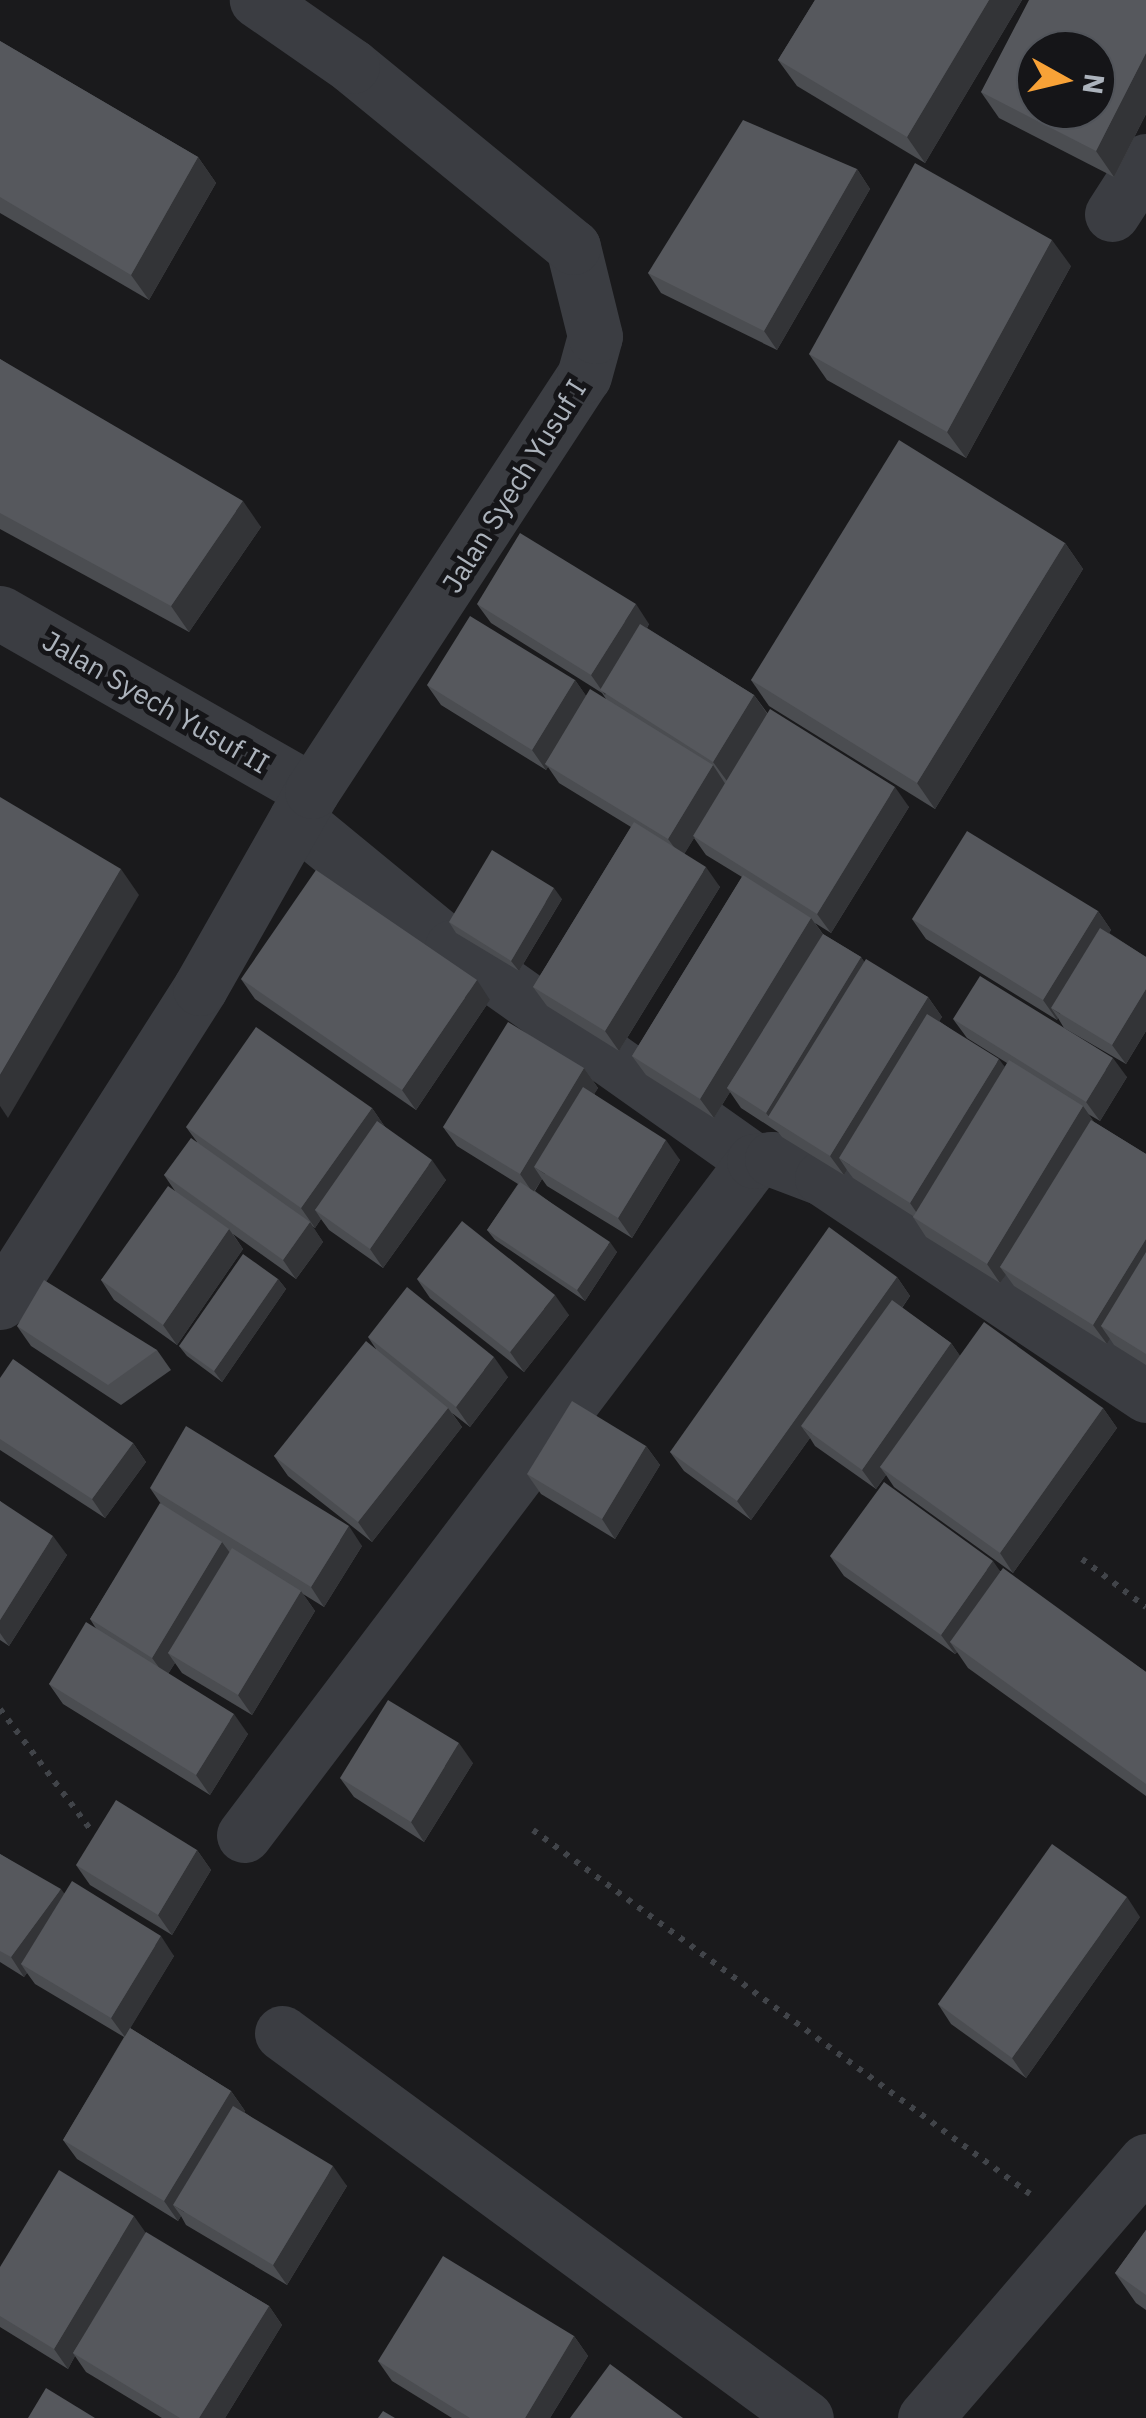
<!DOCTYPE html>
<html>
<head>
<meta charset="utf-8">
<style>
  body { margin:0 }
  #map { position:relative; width:1146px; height:2418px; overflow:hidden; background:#1a1a1c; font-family:"IBM Plex Sans",sans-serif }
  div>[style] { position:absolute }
  .path>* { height:6px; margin-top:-3px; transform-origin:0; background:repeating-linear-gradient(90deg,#414449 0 5px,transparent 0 13px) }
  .minor>* { height:55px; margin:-27.5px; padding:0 27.5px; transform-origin:27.5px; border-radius:27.5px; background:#3b3d42 }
  .wall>* { inset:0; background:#4b4d51 }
  .shaded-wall>* { inset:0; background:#333437 }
  .building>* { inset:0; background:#56585d }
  span { translate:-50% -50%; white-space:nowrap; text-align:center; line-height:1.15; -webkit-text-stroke:10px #151518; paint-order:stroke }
  .street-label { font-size:28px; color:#acb3bc }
  .north { position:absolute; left:1016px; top:30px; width:100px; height:100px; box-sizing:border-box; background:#151518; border:2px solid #51545a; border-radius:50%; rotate:98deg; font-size:28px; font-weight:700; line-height:40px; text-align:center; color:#acb3bc }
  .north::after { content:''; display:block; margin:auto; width:35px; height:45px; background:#f8a237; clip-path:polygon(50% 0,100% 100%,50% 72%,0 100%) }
</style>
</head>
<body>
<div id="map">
  <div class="path">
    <div style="left:1082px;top:1559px;width:80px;rotate:36.9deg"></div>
    <div style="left:0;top:1709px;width:151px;rotate:53.1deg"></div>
    <div style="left:533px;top:1830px;width:616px;rotate:36.22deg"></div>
  </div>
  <div class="minor">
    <div style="left:1112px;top:214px;width:63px;rotate:-57.3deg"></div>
    <div style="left:0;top:613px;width:359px;rotate:29.7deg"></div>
    <div style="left:296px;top:819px;width:202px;rotate:39.4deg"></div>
    <div style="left:452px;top:947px;width:370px;rotate:35.3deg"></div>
    <div style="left:0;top:1302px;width:372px;rotate:-57.5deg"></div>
    <div style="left:200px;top:988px;width:227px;rotate:-60.4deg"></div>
    <div style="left:312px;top:791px;width:496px;rotate:-56.8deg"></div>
    <div style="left:584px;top:376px;width:41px;rotate:-74.6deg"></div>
    <div style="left:595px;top:336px;width:92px;rotate:-103.9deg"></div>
    <div style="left:573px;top:247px;width:286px;rotate:-140.7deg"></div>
    <div style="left:352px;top:66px;width:116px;rotate:-145.2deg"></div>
    <div style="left:244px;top:1835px;width:845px;rotate:-52.89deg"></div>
    <div style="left:754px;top:1161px;width:18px;rotate:-6deg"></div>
    <div style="left:772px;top:1159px;width:53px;rotate:20.8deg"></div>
    <div style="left:822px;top:1178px;width:390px;rotate:33.8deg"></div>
    <div style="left:282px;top:2033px;width:650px;rotate:36.31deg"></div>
    <div style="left:925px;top:2418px;width:339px;rotate:-49.3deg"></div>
  </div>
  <div class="wall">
    <div style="clip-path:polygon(815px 0,1022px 0,925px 163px,797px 86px,778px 60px)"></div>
    <div style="clip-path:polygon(1146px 0,1146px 114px,1114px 177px,999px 118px,981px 92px)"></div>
    <div style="clip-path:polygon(0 41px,198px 157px,216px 183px,149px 300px,0 213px)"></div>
    <div style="clip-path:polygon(857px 169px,870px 189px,777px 350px,661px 293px,648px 273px)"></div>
    <div style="clip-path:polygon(1071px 266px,966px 458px,827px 380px,809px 354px)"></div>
    <div style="clip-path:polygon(0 359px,261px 527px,189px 632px,0 529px)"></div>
    <div style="clip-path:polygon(1065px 543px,1083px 569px,935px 809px,769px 706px,751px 680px)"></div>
    <div style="clip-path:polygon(477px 604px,649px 624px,647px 628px,754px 695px,768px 714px,909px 807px,831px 933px,815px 923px,823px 934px,861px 957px,864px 962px,928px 997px,942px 1017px,939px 1021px,1005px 1067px,1007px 1063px,967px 1038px,953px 1019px,1127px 1077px,1100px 1121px,1088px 1114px,1094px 1122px,1146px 1154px,1146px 1365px,1114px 1345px,1110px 1339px,1107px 1344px,1014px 1286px,1006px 1275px,1000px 1283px,926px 1237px,913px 1217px,913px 1216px,853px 1178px,847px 1170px,844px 1175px,782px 1137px,778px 1132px,741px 1108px,730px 1092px,714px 1118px,646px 1075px,632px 1056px,742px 877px,706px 855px,694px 838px,684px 854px,720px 887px,619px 1051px,547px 1006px,533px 987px,631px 827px,559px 783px,548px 767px,546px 770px,441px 705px,427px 685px,575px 680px,586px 696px,606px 699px,602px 693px,491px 623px)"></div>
    <div style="clip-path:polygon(562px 899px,519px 971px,456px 933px,449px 922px)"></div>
    <div style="clip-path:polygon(1098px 911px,1111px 930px,1109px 933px,1146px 957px,1146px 1031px,1126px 1064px,1064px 1028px,1058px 1018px,1057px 1020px,926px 939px,912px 919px)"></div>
    <div style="clip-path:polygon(241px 979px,490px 1000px,416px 1110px,255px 999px)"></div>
    <div style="clip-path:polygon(584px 1068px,598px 1088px,594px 1094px,680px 1160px,632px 1238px,547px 1186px,542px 1179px,535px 1191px,617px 1252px,585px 1301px,495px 1240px,487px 1230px,518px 1184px,457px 1146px,443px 1127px)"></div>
    <div style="clip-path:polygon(372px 1108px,385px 1127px,446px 1180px,383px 1268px,329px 1230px,321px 1219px,315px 1228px,312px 1226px,323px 1242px,296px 1279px,233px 1234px,243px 1249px,177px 1345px,114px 1300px,101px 1280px,175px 1191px,164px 1175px,197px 1142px,186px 1127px)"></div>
    <div style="clip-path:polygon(897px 1277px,910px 1296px,902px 1308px,951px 1343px,960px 1356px,1103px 1408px,1117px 1428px,1013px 1573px,894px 1487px,886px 1475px,876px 1489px,815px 1446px,810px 1438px,751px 1520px,684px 1471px,670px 1452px)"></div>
    <div style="clip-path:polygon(278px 1279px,286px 1289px,222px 1382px,187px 1356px,179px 1346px)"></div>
    <div style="clip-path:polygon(417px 1279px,569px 1315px,524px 1372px,430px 1298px)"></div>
    <div style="clip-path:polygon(17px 1326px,157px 1350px,171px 1370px,121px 1405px,31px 1346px)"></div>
    <div style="clip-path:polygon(368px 1337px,508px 1377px,470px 1427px,452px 1413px,462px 1427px,372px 1542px,288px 1476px,274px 1456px,376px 1349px)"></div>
    <div style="clip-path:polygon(0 1378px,133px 1443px,146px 1462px,105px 1518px,0 1450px)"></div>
    <div style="clip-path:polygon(646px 1446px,660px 1465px,615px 1539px,541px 1494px,527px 1474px)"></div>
    <div style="clip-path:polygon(150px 1488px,362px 1546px,324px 1607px,303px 1594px,315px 1611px,252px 1715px,182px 1673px,175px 1663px,168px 1674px,248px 1734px,210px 1795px,63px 1704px,49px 1684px,97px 1630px,90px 1619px,161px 1504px)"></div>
    <div style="clip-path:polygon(0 1501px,67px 1555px,9px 1646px,0 1640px)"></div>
    <div style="clip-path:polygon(830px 1556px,1001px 1571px,1146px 1672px,1146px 1796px,968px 1668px,957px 1652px,955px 1654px,844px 1576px)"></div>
    <div style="clip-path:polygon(473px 1763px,424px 1842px,354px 1797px,340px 1778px)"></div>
    <div style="clip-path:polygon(197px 1850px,211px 1870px,172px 1935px,90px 1885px,76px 1865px)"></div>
    <div style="clip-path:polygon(0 1854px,65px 1894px,174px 1956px,130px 2028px,231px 2091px,245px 2111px,244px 2112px,347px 2186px,287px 2285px,186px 2225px,181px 2216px,178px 2221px,77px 2159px,63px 2140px,124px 2037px,35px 1984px,27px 1973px,24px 1977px,0 1962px)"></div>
    <div style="clip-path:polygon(1140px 1917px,1026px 2078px,951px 2024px,938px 2004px)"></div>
    <div style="clip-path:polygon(1146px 2230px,1146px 2310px,1136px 2303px,1115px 2273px)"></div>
    <div style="clip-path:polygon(146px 2233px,269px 2306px,282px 2325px,225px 2418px,162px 2418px,86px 2372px,75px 2356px,68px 2369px,0 2327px,0 2267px)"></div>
    <div style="clip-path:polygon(574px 2336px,588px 2356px,550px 2418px,452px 2418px,392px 2381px,378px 2361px)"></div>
  </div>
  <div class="shaded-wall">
    <div style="clip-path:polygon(989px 0,1022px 0,925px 163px,907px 137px)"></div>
    <div style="clip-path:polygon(1146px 53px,1146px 114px,1114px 177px,1096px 151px)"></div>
    <div style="clip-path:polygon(198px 157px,216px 183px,149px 300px,131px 275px)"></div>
    <div style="clip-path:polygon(857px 169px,870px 189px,777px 350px,764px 331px)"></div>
    <div style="clip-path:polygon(1052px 240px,1071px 266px,966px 458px,947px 432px)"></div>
    <div style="clip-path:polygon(243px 501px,261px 527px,189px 632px,171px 606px)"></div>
    <div style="clip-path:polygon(1065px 543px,1083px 569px,935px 809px,917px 783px)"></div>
    <div style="clip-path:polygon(636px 604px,649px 624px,605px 695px,591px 675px)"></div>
    <div style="clip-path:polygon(575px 680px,589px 700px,545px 764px,548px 767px,546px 770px,532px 750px)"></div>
    <div style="clip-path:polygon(754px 695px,768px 715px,727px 781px,713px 762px)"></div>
    <div style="clip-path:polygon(713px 765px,726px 785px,682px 858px,668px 839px)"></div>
    <div style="clip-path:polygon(895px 787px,909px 807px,831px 933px,817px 914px)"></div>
    <div style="clip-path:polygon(706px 867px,720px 887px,619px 1051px,605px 1031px)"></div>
    <div style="clip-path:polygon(121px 869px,139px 895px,8px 1118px,0 1106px,0 1075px)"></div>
    <div style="clip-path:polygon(554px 888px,562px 899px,519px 971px,511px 961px)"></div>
    <div style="clip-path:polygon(1098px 911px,1111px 930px,1060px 1014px,1051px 1008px,1058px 1018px,1057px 1020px,1043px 1000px)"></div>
    <div style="clip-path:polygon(811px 918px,825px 937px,727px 1088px,730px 1092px,714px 1118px,700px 1099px)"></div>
    <div style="clip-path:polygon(861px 957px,875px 977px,770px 1118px,766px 1113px)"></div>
    <div style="clip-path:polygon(477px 980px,490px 1000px,416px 1110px,402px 1090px)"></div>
    <div style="clip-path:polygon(1146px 989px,1146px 1031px,1126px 1064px,1112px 1045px)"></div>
    <div style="clip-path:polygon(928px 997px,942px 1017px,850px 1165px,839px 1158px,847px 1170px,844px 1175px,830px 1156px)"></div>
    <div style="clip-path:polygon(1113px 1058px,1127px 1077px,1100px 1121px,1086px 1102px)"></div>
    <div style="clip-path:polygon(999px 1059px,1013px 1078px,923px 1222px,910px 1203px)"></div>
    <div style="clip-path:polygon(584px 1068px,598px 1088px,545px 1174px,534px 1167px,542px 1179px,533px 1193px,520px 1174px)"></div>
    <div style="clip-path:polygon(1083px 1106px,1097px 1126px,1000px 1267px,1006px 1275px,1000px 1283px,987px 1264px)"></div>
    <div style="clip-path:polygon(372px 1108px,385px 1127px,315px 1210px,321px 1219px,315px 1228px,301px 1208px)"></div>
    <div style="clip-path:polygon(666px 1140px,680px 1160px,632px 1238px,618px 1218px)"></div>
    <div style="clip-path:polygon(432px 1160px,446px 1180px,383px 1268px,370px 1249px)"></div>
    <div style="clip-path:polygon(310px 1222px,323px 1242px,296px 1279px,283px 1260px)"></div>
    <div style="clip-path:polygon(229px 1229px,243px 1249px,177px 1345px,163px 1325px)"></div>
    <div style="clip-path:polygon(1146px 1239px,1146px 1281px,1101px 1326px,1110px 1339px,1107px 1344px,1093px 1325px)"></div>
    <div style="clip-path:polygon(610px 1242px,617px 1252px,585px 1301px,577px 1290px)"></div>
    <div style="clip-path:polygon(897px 1277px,910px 1296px,812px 1434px,801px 1426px,810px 1438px,751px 1520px,737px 1501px)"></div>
    <div style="clip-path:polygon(278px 1279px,286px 1289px,222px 1382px,214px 1371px)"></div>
    <div style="clip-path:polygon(555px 1295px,569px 1315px,524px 1372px,510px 1352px)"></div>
    <div style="clip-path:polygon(951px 1343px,965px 1363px,880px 1467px,886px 1475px,876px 1489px,862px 1470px)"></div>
    <div style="clip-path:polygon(494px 1357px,508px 1377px,470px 1427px,456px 1407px)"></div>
    <div style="clip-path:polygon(448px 1408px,462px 1427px,372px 1542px,358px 1522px)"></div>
    <div style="clip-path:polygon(1103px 1408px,1117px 1428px,1013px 1573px,1000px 1553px)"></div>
    <div style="clip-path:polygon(133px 1443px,146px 1462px,105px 1518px,92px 1499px)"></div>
    <div style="clip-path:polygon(646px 1446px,660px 1465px,615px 1539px,602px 1519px)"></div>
    <div style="clip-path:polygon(349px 1526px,362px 1546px,324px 1607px,311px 1587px)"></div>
    <div style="clip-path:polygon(53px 1536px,67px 1555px,9px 1646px,0 1633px,0 1620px)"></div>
    <div style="clip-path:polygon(222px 1542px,236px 1561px,168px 1653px,175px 1663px,166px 1677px,152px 1658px)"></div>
    <div style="clip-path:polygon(993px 1561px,1007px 1581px,950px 1642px,957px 1652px,955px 1654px,941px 1635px)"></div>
    <div style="clip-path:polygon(301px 1591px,315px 1611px,252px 1715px,238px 1695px)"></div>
    <div style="clip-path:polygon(234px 1714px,248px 1734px,210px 1795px,196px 1775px)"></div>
    <div style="clip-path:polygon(459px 1743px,473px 1763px,424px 1842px,411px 1822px)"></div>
    <div style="clip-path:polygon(197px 1850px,211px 1870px,172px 1935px,158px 1915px)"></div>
    <div style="clip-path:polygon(61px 1889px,75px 1908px,21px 1964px,27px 1973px,24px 1977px,11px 1957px)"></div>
    <div style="clip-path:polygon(1127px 1897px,1140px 1917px,1026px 2078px,1012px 2058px)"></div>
    <div style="clip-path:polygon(161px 1936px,174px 1956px,125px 2037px,111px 2018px)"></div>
    <div style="clip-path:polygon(231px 2091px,245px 2111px,184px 2212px,173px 2205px,181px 2216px,178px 2221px,164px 2201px)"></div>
    <div style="clip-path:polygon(333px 2166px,347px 2186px,287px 2285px,273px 2265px)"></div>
    <div style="clip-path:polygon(134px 2216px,148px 2236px,73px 2353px,75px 2356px,68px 2369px,54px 2349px)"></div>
    <div style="clip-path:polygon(269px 2306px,282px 2325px,225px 2418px,199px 2418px)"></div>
    <div style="clip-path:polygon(574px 2336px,588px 2356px,550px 2418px,525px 2418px)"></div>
  </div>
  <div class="building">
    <div style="clip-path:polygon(815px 0,989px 0,907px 137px,778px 60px)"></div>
    <div style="clip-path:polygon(evenodd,1029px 0,1146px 0,1146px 53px,1096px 151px,981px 92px,1029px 0,1036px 50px,1096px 50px,1096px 110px,1036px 110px,1036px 50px)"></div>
    <div style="clip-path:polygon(0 41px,198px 157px,131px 275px,0 197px)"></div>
    <div style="clip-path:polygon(743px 120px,857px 169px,764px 331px,648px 273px)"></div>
    <div style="clip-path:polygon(915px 163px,1052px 240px,947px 432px,809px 354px)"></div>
    <div style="clip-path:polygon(0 359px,243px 501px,171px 606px,0 513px)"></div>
    <div style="clip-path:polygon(899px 440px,1065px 543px,917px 783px,751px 680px)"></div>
    <div style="clip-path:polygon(520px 533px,636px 604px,591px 675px,477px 604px)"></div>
    <div style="clip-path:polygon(470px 616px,575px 680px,532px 750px,427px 685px)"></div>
    <div style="clip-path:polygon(640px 624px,754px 695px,713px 762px,600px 690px)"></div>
    <div style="clip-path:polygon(590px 689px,713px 765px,668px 839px,545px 764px)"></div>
    <div style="clip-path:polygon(770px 709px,895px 787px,817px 914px,693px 836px)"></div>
    <div style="clip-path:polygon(0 797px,121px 869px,0 1075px)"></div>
    <div style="clip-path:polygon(634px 822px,706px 867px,605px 1031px,533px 987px)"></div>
    <div style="clip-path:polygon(967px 831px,1098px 911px,1043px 1000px,912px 919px)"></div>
    <div style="clip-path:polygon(492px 850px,554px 888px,511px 961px,449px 922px)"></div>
    <div style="clip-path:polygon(316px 870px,477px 980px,402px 1090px,241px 979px)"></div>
    <div style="clip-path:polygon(743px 875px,811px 918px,700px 1099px,632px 1056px)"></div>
    <div style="clip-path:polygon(1100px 928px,1146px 957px,1146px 989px,1112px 1045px,1051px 1008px)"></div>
    <div style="clip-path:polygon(823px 934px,861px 957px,766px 1113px,727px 1088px)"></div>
    <div style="clip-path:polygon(866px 959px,928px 997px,830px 1156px,768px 1117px)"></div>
    <div style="clip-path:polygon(980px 976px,1113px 1058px,1086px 1102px,953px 1019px)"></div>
    <div style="clip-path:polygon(927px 1014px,999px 1059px,910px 1203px,839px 1158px)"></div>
    <div style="clip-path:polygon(508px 1022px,584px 1068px,520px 1174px,443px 1127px)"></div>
    <div style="clip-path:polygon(256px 1027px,372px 1108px,301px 1208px,186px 1127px)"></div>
    <div style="clip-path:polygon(1009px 1060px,1083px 1106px,987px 1264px,913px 1217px)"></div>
    <div style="clip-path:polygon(583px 1087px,666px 1140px,618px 1218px,534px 1167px)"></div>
    <div style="clip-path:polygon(1091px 1120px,1146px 1154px,1146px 1239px,1093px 1325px,1000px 1267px)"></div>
    <div style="clip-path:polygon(377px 1121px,432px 1160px,370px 1249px,315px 1210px)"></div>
    <div style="clip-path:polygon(191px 1138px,310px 1222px,283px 1260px,164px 1175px)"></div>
    <div style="clip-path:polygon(520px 1182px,610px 1242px,577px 1290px,487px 1230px)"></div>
    <div style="clip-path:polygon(168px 1186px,229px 1229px,163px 1325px,101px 1280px)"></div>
    <div style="clip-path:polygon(462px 1221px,555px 1295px,510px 1352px,417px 1279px)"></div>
    <div style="clip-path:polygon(829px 1227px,897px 1277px,737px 1501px,670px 1452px)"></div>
    <div style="clip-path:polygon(1146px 1252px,1146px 1354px,1101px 1326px)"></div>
    <div style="clip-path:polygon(243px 1254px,278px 1279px,214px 1371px,179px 1346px)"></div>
    <div style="clip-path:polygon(44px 1280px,157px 1350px,108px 1385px,17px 1326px)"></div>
    <div style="clip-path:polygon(407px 1287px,494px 1357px,456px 1407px,368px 1337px)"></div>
    <div style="clip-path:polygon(892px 1300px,951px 1343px,862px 1470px,801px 1426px)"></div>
    <div style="clip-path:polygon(984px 1322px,1103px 1408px,1000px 1553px,880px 1467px)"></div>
    <div style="clip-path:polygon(366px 1341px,448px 1408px,358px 1522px,274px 1456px)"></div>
    <div style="clip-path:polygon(13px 1359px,133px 1443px,92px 1499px,0 1439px,0 1378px)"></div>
    <div style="clip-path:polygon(572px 1401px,646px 1446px,602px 1519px,527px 1474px)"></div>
    <div style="clip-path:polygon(186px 1426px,349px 1526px,311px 1587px,150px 1488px)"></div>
    <div style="clip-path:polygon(884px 1482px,993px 1561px,941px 1635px,830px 1556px)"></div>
    <div style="clip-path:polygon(0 1501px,53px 1536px,0 1620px)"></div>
    <div style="clip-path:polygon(160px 1503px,222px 1542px,152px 1658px,90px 1619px)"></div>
    <div style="clip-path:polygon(232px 1548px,301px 1591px,238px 1695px,168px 1653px)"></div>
    <div style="clip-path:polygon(1003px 1568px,1146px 1672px,1146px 1784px,950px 1642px)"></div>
    <div style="clip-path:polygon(86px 1622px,234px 1714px,196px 1775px,49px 1684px)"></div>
    <div style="clip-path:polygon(388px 1700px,459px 1743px,411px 1822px,340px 1778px)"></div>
    <div style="clip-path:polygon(116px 1800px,197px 1850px,158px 1915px,76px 1865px)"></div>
    <div style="clip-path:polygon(1052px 1844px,1127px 1897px,1012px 2058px,938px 2004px)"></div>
    <div style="clip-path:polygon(0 1854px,61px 1889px,11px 1957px,0 1951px)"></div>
    <div style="clip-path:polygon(72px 1881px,161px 1936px,111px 2018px,21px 1964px)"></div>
    <div style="clip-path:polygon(130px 2028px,231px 2091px,164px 2201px,63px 2140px)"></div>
    <div style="clip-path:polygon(233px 2106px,333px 2166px,273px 2265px,173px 2205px)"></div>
    <div style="clip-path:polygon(59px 2170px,134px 2216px,54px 2349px,0 2316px,0 2267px)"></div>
    <div style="clip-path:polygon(1146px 2230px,1146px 2295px,1115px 2273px)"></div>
    <div style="clip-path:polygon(146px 2232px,269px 2306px,199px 2418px,180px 2418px,73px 2353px)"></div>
    <div style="clip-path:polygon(443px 2256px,574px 2336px,525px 2418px,470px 2418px,378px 2361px)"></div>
    <div style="clip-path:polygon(610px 2364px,683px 2418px,570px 2418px)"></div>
    <div style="clip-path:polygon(46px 2388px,95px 2418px,28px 2418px)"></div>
    <div style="clip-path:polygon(383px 2411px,395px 2418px,378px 2418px)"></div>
  </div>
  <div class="street-label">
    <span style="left:514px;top:486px;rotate:-58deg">Jalan Syech Yusuf I</span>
    <span style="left:156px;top:702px;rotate:30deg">Jalan Syech Yusuf II</span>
  </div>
  <div class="north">N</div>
</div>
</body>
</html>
